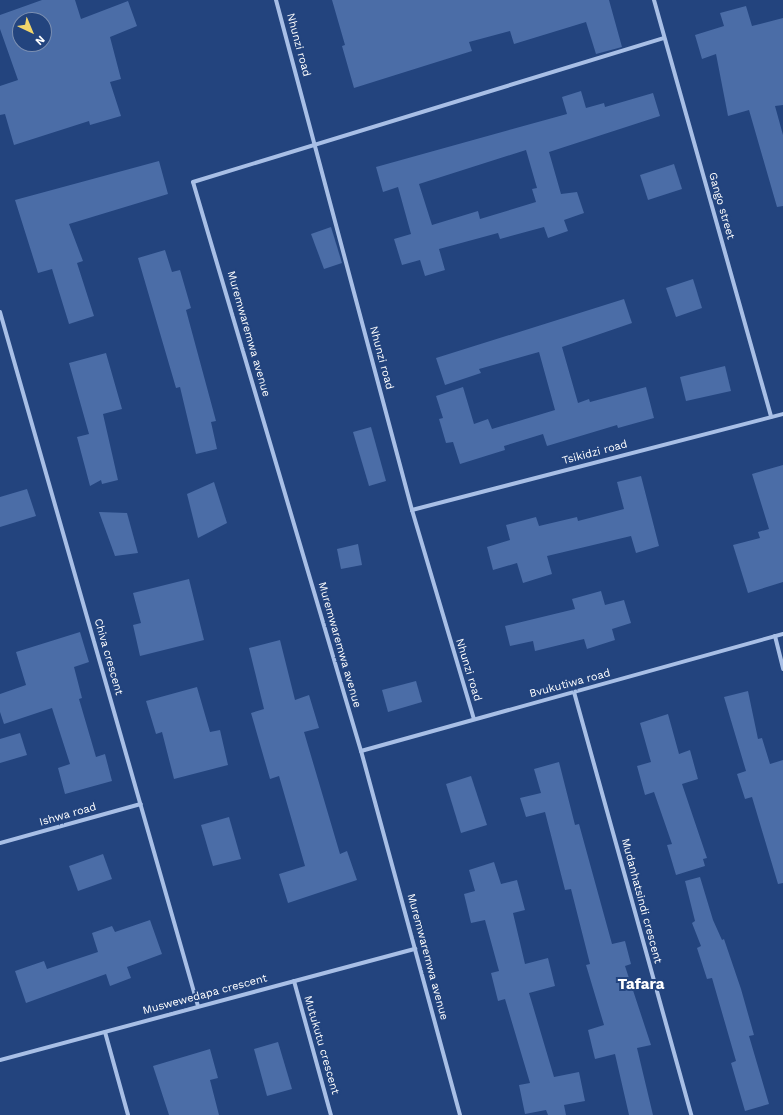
<!DOCTYPE html>
<html>
<head>
<meta charset="utf-8">
<style>
  body { margin:0 }
  #map { position:relative; width:783px; height:1115px; overflow:hidden; background:#23447e; font-family:"Work Sans",sans-serif }
  div>[style] { position:absolute }
  .building>* { inset:0; background:#4b6da7 }
  .minor>* { height:4px; margin:-2px; padding:0 2px; transform-origin:2px; border-radius:2px; background:#a8bfe6 }
  span { translate:-50% -50%; white-space:nowrap; text-align:center; line-height:1.15; -webkit-text-stroke:4px #23447e; paint-order:stroke }
  .street-label { font-size:11px; color:#fff }
  .district-label { font-size:15px; color:#fff; font-weight:700 }
  .north { position:absolute; left:12px; top:12px; width:40px; height:40px; box-sizing:border-box; background:#23447e; border:1px solid #7b8fb2; border-radius:50%; rotate:136deg; font-size:11px; font-weight:700; line-height:16px; text-align:center; color:#fff }
  .north::after { content:''; display:block; margin:auto; width:14px; height:18px; background:#f1d56b; clip-path:polygon(50% 0,100% 100%,50% 72%,0 100%) }
</style>
</head>
<body>
<div id="map">
  <div class="building">
    <div style="clip-path:polygon(evenodd,42px 0,75px 0,81px 19px,128px 1px,137px 26px,110px 37px,121px 79px,110px 82px,121px 116px,90px 125px,89px 121px,14px 145px,5px 114px,0 115px,0 86px,18px 80px,0 29px,0 15px,42px 0,20px 20px,44px 20px,44px 44px,20px 44px,20px 20px)"></div>
    <div style="clip-path:polygon(332px 0,609px 0,622px 47px,596px 54px,586px 22px,514px 44px,510px 31px,469px 42px,472px 51px,354px 88px,342px 46px,345px 45px)"></div>
    <div style="clip-path:polygon(746px 6px,752px 26px,783px 18px,783px 105px,775px 106px,783px 135px,783px 206px,777px 207px,749px 110px,728px 116px,716px 54px,702px 59px,695px 35px,724px 26px,720px 13px)"></div>
    <div style="clip-path:polygon(evenodd,581px 91px,586px 108px,604px 103px,605px 107px,653px 93px,660px 116px,549px 152px,561px 194px,577px 192px,584px 213px,564px 220px,568px 231px,548px 238px,544px 227px,500px 239px,498px 233px,439px 249px,445px 270px,425px 276px,420px 260px,402px 265px,394px 239px,411px 234px,398px 187px,383px 192px,376px 167px,567px 114px,562px 97px,581px 91px,526px 150px,537px 188px,532px 189px,536px 202px,480px 219px,478px 211px,432px 225px,419px 184px,526px 150px)"></div>
    <div style="clip-path:polygon(159px 161px,168px 194px,69px 224px,83px 261px,77px 263px,94px 316px,69px 324px,52px 269px,38px 273px,15px 200px)"></div>
    <div style="clip-path:polygon(674px 164px,682px 189px,648px 200px,640px 175px)"></div>
    <div style="clip-path:polygon(331px 227px,342px 263px,324px 269px,311px 234px)"></div>
    <div style="clip-path:polygon(165px 250px,172px 272px,180px 270px,191px 308px,186px 310px,216px 421px,211px 422px,217px 449px,196px 454px,180px 387px,176px 388px,138px 258px)"></div>
    <div style="clip-path:polygon(693px 279px,702px 308px,676px 317px,666px 288px)"></div>
    <div style="clip-path:polygon(624px 299px,632px 323px,562px 347px,578px 403px,589px 399px,590px 402px,646px 387px,654px 418px,618px 428px,617px 425px,547px 446px,543px 434px,504px 446px,505px 450px,460px 464px,453px 442px,446px 443px,439px 419px,443px 418px,436px 396px,463px 387px,474px 424px,488px 419px,492px 429px,555px 410px,539px 352px,479px 369px,481px 373px,445px 385px,436px 358px)"></div>
    <div style="clip-path:polygon(106px 353px,122px 409px,103px 414px,118px 480px,102px 484px,101px 480px,90px 486px,77px 437px,89px 434px,69px 363px)"></div>
    <div style="clip-path:polygon(725px 366px,731px 391px,686px 401px,680px 377px)"></div>
    <div style="clip-path:polygon(371px 427px,386px 481px,369px 486px,353px 432px)"></div>
    <div style="clip-path:polygon(783px 465px,783px 582px,748px 593px,733px 545px,760px 538px,758px 532px,769px 529px,752px 474px)"></div>
    <div style="clip-path:polygon(641px 476px,659px 546px,636px 553px,631px 536px,547px 556px,552px 574px,523px 583px,517px 563px,493px 570px,487px 547px,510px 540px,506px 525px,536px 517px,539px 526px,577px 517px,578px 521px,624px 509px,617px 482px)"></div>
    <div style="clip-path:polygon(214px 482px,227px 523px,198px 538px,187px 494px)"></div>
    <div style="clip-path:polygon(27px 489px,36px 516px,0 527px,0 497px)"></div>
    <div style="clip-path:polygon(99px 512px,127px 513px,138px 553px,115px 556px)"></div>
    <div style="clip-path:polygon(358px 544px,362px 565px,341px 569px,337px 549px)"></div>
    <div style="clip-path:polygon(189px 579px,204px 640px,140px 656px,133px 625px,141px 623px,133px 593px)"></div>
    <div style="clip-path:polygon(601px 591px,605px 605px,624px 600px,631px 623px,612px 629px,615px 640px,587px 649px,584px 639px,535px 651px,533px 641px,510px 646px,505px 626px,575px 609px,572px 599px)"></div>
    <div style="clip-path:polygon(80px 632px,89px 662px,74px 667px,82px 698px,79px 699px,96px 757px,105px 754px,112px 781px,65px 794px,58px 768px,70px 764px,52px 708px,4px 724px,0 712px,0 694px,26px 685px,16px 652px)"></div>
    <div style="clip-path:polygon(280px 640px,295px 700px,309px 695px,319px 728px,304px 732px,340px 854px,347px 851px,357px 880px,288px 903px,279px 874px,305px 866px,279px 776px,270px 779px,251px 713px,264px 709px,249px 648px)"></div>
    <div style="clip-path:polygon(416px 681px,422px 702px,388px 712px,382px 690px)"></div>
    <div style="clip-path:polygon(197px 687px,210px 732px,220px 730px,228px 765px,174px 779px,162px 732px,156px 734px,146px 701px)"></div>
    <div style="clip-path:polygon(748px 691px,758px 739px,762px 738px,770px 764px,783px 760px,783px 883px,778px 884px,752px 797px,745px 799px,737px 774px,746px 771px,724px 697px)"></div>
    <div style="clip-path:polygon(668px 714px,679px 754px,690px 750px,698px 779px,682px 784px,707px 858px,703px 859px,705px 866px,676px 875px,667px 845px,672px 844px,654px 792px,645px 795px,637px 766px,651px 762px,640px 723px)"></div>
    <div style="clip-path:polygon(20px 733px,27px 755px,0 763px,0 739px)"></div>
    <div style="clip-path:polygon(559px 762px,575px 825px,579px 824px,612px 944px,625px 941px,631px 964px,625px 966px,651px 1045px,637px 1048px,653px 1115px,629px 1115px,615px 1054px,595px 1059px,588px 1030px,604px 1025px,586px 965px,590px 964px,571px 889px,565px 890px,545px 812px,526px 817px,520px 798px,541px 793px,534px 769px)"></div>
    <div style="clip-path:polygon(471px 776px,487px 825px,461px 833px,446px 784px)"></div>
    <div style="clip-path:polygon(229px 817px,241px 859px,213px 866px,201px 825px)"></div>
    <div style="clip-path:polygon(103px 854px,112px 879px,78px 891px,69px 866px)"></div>
    <div style="clip-path:polygon(494px 862px,501px 884px,517px 880px,525px 910px,513px 913px,525px 964px,548px 958px,555px 986px,529px 993px,554px 1077px,579px 1072px,585px 1101px,564px 1105px,566px 1115px,548px 1115px,546px 1110px,525px 1114px,519px 1085px,530px 1083px,505px 999px,498px 1001px,491px 973px,499px 971px,485px 920px,471px 923px,464px 894px,475px 891px,469px 870px)"></div>
    <div style="clip-path:polygon(700px 877px,713px 920px,722px 940px,724px 939px,741px 989px,754px 1035px,749px 1036px,769px 1104px,745px 1111px,731px 1063px,736px 1061px,712px 978px,707px 979px,697px 948px,701px 946px,692px 923px,695px 921px,685px 881px)"></div>
    <div style="clip-path:polygon(150px 920px,162px 954px,127px 967px,131px 978px,110px 986px,106px 974px,26px 1003px,15px 971px,44px 961px,47px 969px,98px 952px,92px 933px,112px 926px,115px 932px)"></div>
    <div style="clip-path:polygon(278px 1042px,292px 1089px,267px 1096px,254px 1049px)"></div>
    <div style="clip-path:polygon(210px 1049px,218px 1078px,210px 1080px,219px 1115px,169px 1115px,153px 1066px)"></div>
  </div>
  <div class="minor">
    <div style="left:276px;top:0;width:528px;rotate:75.07deg"></div>
    <div style="left:412px;top:510px;width:218px;rotate:73.5deg"></div>
    <div style="left:654px;top:0;width:433px;rotate:74.3deg"></div>
    <div style="left:0;top:312px;width:722px;rotate:74.08deg"></div>
    <div style="left:412px;top:510px;width:383px;rotate:-14.5deg"></div>
    <div style="left:775px;top:636px;width:34px;rotate:76deg"></div>
    <div style="left:574px;top:692px;width:439px;rotate:74.5deg"></div>
    <div style="left:361px;top:751px;width:438px;rotate:-15.5deg"></div>
    <div style="left:0;top:843px;width:146px;rotate:-15.5deg"></div>
    <div style="left:294px;top:981px;width:139px;rotate:74.6deg"></div>
    <div style="left:105px;top:1032px;width:86px;rotate:74.5deg"></div>
    <div style="left:0;top:1060px;width:430px;rotate:-15deg"></div>
    <div style="left:460px;top:1115px;width:377px;rotate:-105.2deg"></div>
    <div style="left:361px;top:751px;width:593px;rotate:-106.45deg"></div>
    <div style="left:193px;top:182px;width:492px;rotate:-17deg"></div>
  </div>
  <div class="street-label">
    <span style="left:298px;top:45px;rotate:75deg">Nhunzi road</span>
    <span style="left:721px;top:206px;rotate:74deg">Gango street</span>
    <span style="left:248px;top:334px;rotate:74deg">Muremwaremwa avenue</span>
    <span style="left:381px;top:358px;rotate:75deg">Nhunzi road</span>
    <span style="left:595px;top:453px;rotate:-15deg">Tsikidzi road</span>
    <span style="left:339px;top:645px;rotate:74deg">Muremwaremwa avenue</span>
    <span style="left:108px;top:657px;rotate:74deg">Chiva crescent</span>
    <span style="left:468px;top:670px;rotate:73deg">Nhunzi road</span>
    <span style="left:570px;top:684px;rotate:-15deg">Bvukutiwa road</span>
    <span style="left:68px;top:815px;rotate:-16deg">Ishwa road</span>
    <span style="left:641px;top:901px;rotate:75deg">Mudanhatsindi crescent</span>
    <span style="left:427px;top:957px;rotate:75deg">Muremwaremwa avenue</span>
    <span style="left:205px;top:995px;rotate:-15deg">Muswewedapa crescent</span>
    <span style="left:321px;top:1045px;rotate:74deg">Mutukutu crescent</span>
  </div>
  <div class="district-label">
    <span style="left:641px;top:985px">Tafara</span>
  </div>
  <div class="north">N</div>
</div>
</body>
</html>
